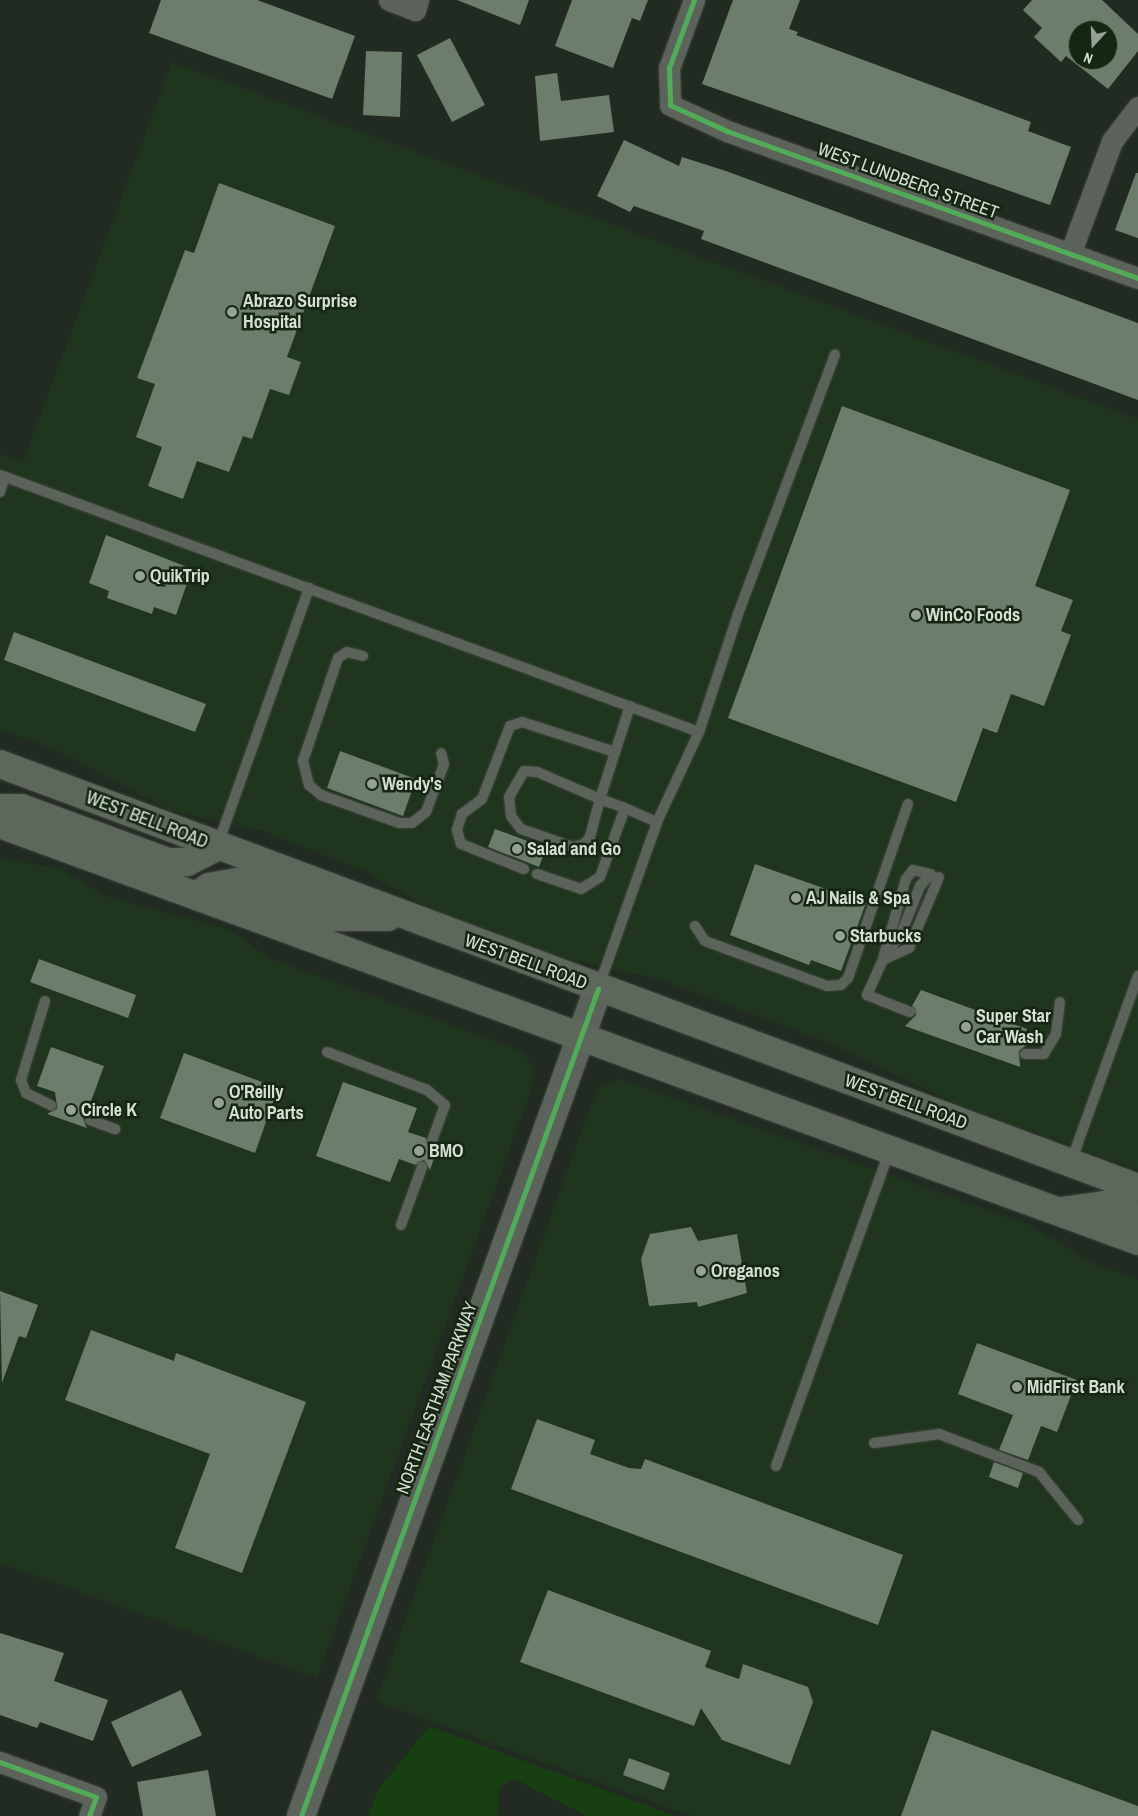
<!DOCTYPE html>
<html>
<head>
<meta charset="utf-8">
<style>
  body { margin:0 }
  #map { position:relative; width:1138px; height:1816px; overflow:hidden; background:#222b21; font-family:"Archivo Narrow",sans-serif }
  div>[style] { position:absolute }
  .built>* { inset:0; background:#20351e }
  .green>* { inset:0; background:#183f11 }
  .building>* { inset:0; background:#6d7d6b }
  .roads { filter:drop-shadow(0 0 1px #40483f) drop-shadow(0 0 1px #40483f) }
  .lane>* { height:10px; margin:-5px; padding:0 5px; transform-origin:5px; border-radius:5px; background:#5c635a }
  .street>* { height:21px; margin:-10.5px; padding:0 10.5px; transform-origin:10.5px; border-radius:10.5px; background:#5c635a }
  .secondary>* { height:28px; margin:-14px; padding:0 14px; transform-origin:14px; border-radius:14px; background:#5c635a }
  .primary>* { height:28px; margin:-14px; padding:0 14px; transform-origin:14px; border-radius:14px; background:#5e675c }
  .cycleway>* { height:5px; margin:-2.5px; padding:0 2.5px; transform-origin:2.5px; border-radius:2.5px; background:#51ab58 }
  .dots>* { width:14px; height:14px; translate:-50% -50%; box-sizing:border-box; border:2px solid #152612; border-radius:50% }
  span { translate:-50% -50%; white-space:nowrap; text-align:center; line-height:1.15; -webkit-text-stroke:5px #152612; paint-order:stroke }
  .street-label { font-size:18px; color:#d5e0d3 }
  .poi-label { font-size:18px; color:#d5e0d3; font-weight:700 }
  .left { translate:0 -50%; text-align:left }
  .north { position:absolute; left:1068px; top:20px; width:50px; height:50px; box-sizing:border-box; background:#152612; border:1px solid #62705f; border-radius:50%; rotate:200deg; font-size:14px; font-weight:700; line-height:20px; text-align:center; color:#d5e0d3 }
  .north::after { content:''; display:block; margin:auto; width:18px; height:22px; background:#96a195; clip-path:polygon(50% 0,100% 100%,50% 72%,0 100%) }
</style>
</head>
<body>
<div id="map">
  <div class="built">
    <div style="clip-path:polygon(172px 62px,1138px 419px,1138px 1170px,964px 1107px,822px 1040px,662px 980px,542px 953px,435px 912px,364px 871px,263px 831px,171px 811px,62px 753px,0 729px,0 454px,23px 462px)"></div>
    <div style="clip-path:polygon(0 858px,58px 868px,108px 897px,231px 930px,269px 958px,514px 1048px,526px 1055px,533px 1068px,531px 1091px,317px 1678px,0 1563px)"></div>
    <div style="clip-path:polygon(621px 1079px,1027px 1224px,1092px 1262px,1138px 1280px,1138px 1816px,691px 1816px,376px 1701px,592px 1102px,600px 1087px)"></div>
  </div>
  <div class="green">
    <div style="clip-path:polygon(429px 1726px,675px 1816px,588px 1816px,515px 1779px,499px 1787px,497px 1816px,368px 1816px,379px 1789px)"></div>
  </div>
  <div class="building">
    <div style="clip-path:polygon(161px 0,257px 0,355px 36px,332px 99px,149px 33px)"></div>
    <div style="clip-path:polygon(457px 0,529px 0,520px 25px)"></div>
    <div style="clip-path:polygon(572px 0,648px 0,640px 21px,632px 18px,613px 68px,555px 46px)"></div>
    <div style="clip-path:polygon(733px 0,800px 0,789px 29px,798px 32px,796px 35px,1031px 122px,1028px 131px,1071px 147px,1050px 205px,702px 84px)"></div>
    <div style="clip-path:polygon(evenodd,1032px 0,1102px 0,1138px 34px,1138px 51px,1108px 89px,1066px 56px,1061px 62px,1034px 37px,1042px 28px,1023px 10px,1032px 0,1078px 30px,1108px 30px,1108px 60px,1078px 60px,1078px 30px)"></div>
    <div style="clip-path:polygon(450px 38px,485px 105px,452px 122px,417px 55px)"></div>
    <div style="clip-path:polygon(366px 51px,402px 52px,400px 117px,363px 115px)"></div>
    <div style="clip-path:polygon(557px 73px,561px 101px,609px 95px,614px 132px,540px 141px,535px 76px)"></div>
    <div style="clip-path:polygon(624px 140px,679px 166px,682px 157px,726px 171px,1138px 323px,1138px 400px,701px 239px,704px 231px,634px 206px,630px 212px,597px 196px)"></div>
    <div style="clip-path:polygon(1136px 173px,1138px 173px,1138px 238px,1115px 230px)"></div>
    <div style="clip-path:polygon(219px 183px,335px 226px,287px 357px,301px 362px,289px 395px,270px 389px,252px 439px,243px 436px,229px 472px,197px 461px,183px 499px,148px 486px,162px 447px,136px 437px,155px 384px,137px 378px,185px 250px,194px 253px)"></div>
    <div style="clip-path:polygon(842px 406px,1070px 490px,1035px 586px,1073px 600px,1061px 631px,1071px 635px,1044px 706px,1011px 694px,997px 733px,983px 728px,956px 802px,728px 718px)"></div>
    <div style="clip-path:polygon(106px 535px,192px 569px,176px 615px,154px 607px,152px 614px,107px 598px,109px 591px,89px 583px)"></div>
    <div style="clip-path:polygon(14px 632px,206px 704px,195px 732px,4px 660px)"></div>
    <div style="clip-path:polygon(340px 751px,416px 779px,403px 816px,327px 788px)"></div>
    <div style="clip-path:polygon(495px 829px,546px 848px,539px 867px,488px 847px)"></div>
    <div style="clip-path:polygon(755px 864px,866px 903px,841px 971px,811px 960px,809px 965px,730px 935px)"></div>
    <div style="clip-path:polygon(39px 959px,136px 995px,128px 1018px,30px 982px)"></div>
    <div style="clip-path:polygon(921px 990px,1027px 1029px,1022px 1041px,1029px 1043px,1019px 1051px,1020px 1067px,905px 1026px,916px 1015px,912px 1006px)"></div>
    <div style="clip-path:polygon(51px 1047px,104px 1066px,90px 1104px,95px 1106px,92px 1113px,83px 1118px,87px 1128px,47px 1114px,57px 1108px,55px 1092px,37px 1086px)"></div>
    <div style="clip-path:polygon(184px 1053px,278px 1088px,255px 1153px,160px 1118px)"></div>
    <div style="clip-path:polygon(343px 1082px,417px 1108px,408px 1132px,426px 1138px,430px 1148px,439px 1143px,430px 1170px,424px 1160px,416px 1165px,399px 1159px,390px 1182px,316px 1156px)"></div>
    <div style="clip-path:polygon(691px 1227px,698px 1241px,737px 1234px,747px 1293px,698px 1307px,697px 1302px,649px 1306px,641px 1259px,650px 1234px)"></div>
    <div style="clip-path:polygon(0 1291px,38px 1305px,26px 1338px,19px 1336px,2px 1383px)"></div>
    <div style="clip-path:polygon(91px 1330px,174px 1361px,176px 1353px,306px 1402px,242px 1573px,175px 1548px,210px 1454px,65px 1400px)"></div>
    <div style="clip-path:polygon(977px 1343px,1077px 1380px,1057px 1432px,1041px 1426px,1028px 1460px,999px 1450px,1013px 1415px,958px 1394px)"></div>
    <div style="clip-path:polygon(537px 1419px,595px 1440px,590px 1454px,629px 1468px,641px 1469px,645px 1459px,903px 1555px,878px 1625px,511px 1489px)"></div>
    <div style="clip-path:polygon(994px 1462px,1023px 1473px,1018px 1488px,989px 1477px)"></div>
    <div style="clip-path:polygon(548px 1590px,711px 1651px,705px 1667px,739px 1679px,743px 1664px,808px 1687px,813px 1702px,790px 1765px,722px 1740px,701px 1708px,694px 1726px,520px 1662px)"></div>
    <div style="clip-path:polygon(0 1633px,64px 1653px,54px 1681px,108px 1700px,93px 1741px,40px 1722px,37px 1728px,0 1715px)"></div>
    <div style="clip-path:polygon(181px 1690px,202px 1735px,132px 1767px,111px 1722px)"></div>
    <div style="clip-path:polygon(932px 1730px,1138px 1806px,1138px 1816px,901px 1816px)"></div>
    <div style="clip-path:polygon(629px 1758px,670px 1773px,664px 1790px,623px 1775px)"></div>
    <div style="clip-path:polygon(208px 1770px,216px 1816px,143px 1816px,137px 1782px)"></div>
  </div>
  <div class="roads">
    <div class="lane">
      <div style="left:0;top:475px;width:745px;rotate:20.19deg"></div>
      <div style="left:0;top:492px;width:16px;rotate:-72deg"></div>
      <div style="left:363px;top:656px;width:16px;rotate:-166deg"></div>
      <div style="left:347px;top:652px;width:11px;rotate:146deg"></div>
      <div style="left:338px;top:658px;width:109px;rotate:108.8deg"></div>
      <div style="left:303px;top:761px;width:25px;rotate:76deg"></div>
      <div style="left:309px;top:785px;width:16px;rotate:40deg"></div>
      <div style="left:321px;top:795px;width:83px;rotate:19.7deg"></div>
      <div style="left:399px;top:823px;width:13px"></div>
      <div style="left:412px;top:823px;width:18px;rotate:-38deg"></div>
      <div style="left:426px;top:812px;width:51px;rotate:-69.4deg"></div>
      <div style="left:444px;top:764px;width:11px;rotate:-105deg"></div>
      <div style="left:630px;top:706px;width:98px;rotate:107.9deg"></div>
      <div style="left:600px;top:799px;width:39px;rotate:105deg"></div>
      <div style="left:590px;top:837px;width:9px;rotate:131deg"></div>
      <div style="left:584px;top:844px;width:11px;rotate:165deg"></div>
      <div style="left:573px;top:847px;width:55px;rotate:-160.9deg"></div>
      <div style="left:521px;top:829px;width:16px;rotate:-128deg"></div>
      <div style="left:511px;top:816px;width:19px;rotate:-96deg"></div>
      <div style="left:509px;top:797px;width:30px;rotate:-60deg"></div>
      <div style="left:524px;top:771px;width:13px;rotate:4deg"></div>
      <div style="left:537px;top:772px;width:69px;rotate:23.2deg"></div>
      <div style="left:600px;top:799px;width:27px;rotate:20deg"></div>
      <div style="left:625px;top:808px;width:35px;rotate:24deg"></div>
      <div style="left:218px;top:844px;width:272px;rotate:-70.4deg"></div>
      <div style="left:524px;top:869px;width:68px;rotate:-158.4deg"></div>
      <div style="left:461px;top:844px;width:15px;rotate:-106deg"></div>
      <div style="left:457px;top:830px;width:17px;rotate:-73deg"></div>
      <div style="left:462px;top:814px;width:25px;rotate:-37deg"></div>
      <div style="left:482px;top:799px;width:78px;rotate:-69deg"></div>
      <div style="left:510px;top:726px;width:13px;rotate:-18deg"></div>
      <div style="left:522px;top:722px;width:98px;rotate:17.9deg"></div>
      <div style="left:537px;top:874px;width:46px;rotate:18.8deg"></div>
      <div style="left:581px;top:889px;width:22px;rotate:-32deg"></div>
      <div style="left:600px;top:877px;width:73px;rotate:-70.1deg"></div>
      <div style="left:695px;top:926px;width:18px;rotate:56deg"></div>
      <div style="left:705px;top:941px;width:130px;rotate:20.2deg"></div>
      <div style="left:827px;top:986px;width:14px;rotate:-4deg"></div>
      <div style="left:841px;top:985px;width:10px;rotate:-45deg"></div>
      <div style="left:848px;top:978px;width:184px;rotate:-71deg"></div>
      <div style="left:884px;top:955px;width:79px;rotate:-73.9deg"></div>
      <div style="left:906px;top:879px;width:11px;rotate:-52deg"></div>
      <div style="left:913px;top:870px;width:18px;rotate:13deg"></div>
      <div style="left:883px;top:960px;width:29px;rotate:-25deg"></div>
      <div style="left:909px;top:948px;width:77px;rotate:-67.1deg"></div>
      <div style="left:599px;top:986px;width:174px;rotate:-70.5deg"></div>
      <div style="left:657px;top:822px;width:99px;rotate:-65deg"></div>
      <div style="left:699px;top:732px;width:124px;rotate:-71.7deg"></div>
      <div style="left:738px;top:614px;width:277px;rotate:-69.5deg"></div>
      <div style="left:45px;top:1001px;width:83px;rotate:106.9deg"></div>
      <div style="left:21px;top:1080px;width:14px;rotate:69deg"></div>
      <div style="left:26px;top:1093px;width:28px;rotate:26deg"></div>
      <div style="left:910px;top:1012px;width:46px;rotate:-158.4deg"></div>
      <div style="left:867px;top:995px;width:44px;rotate:-65.8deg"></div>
      <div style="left:885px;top:955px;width:26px;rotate:-53deg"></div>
      <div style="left:901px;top:934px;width:52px;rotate:-68.4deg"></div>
      <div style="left:920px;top:886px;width:16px;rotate:-47deg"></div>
      <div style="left:327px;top:1052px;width:107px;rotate:20.8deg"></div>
      <div style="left:427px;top:1090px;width:23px;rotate:40deg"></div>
      <div style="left:445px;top:1105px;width:38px;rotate:110deg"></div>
      <div style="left:1025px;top:1054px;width:19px"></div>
      <div style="left:1044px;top:1054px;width:23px;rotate:-59deg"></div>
      <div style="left:1056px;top:1034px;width:32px;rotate:-83deg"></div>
      <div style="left:90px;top:1120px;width:27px;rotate:20deg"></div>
      <div style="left:1071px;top:1162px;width:198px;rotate:-70.2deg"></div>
      <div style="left:401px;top:1225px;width:62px;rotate:-70.1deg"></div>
      <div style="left:874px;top:1443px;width:66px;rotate:-7.9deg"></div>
      <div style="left:939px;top:1434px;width:107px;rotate:20.8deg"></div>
      <div style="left:1039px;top:1472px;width:62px;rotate:50.9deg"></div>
      <div style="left:776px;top:1466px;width:334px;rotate:-70.2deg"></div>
    </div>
    <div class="street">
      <div style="left:389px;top:0;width:28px;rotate:21deg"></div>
      <div style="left:415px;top:10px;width:10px;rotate:-73deg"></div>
      <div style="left:694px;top:0;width:72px;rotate:110.2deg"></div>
      <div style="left:669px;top:68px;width:37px;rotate:88deg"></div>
      <div style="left:670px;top:105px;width:63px;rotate:24.5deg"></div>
      <div style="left:727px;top:131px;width:436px;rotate:19.7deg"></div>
      <div style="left:1070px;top:254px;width:121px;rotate:-69.6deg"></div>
      <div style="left:1112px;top:141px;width:43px;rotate:-52.6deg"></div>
      <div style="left:0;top:1762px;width:102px;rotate:20deg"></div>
      <div style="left:96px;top:1797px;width:20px;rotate:110deg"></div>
    </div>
    <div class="secondary">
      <div style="left:301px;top:1816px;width:879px;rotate:-70.25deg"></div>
    </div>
    <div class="primary">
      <div style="left:0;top:764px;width:1214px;rotate:20.43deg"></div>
      <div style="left:0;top:808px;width:21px"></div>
      <div style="left:21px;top:808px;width:157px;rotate:20.2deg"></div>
      <div style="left:168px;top:862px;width:19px"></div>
      <div style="left:187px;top:862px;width:34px;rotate:-27deg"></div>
      <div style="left:0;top:824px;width:1212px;rotate:20.12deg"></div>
      <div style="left:197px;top:896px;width:15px;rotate:-37deg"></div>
      <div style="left:209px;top:887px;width:28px;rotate:-10deg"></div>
      <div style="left:237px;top:882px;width:102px;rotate:20deg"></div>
      <div style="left:333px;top:917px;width:55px"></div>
      <div style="left:1061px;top:1211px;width:44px;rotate:-7.8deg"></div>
      <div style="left:1105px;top:1205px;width:35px;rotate:20deg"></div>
    </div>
  </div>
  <div class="cycleway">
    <div style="left:694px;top:0;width:72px;rotate:110.2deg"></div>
    <div style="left:669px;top:68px;width:37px;rotate:88deg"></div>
    <div style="left:670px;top:105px;width:63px;rotate:24.5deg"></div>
    <div style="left:727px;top:131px;width:436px;rotate:19.7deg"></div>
    <div style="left:0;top:1762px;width:102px;rotate:20deg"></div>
    <div style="left:96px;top:1797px;width:20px;rotate:110deg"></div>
    <div style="left:301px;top:1816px;width:879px;rotate:-70.25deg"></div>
  </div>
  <div class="dots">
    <div style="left:232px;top:312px;background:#96a195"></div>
    <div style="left:140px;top:576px;background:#96a195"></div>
    <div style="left:916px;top:615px;background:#96a195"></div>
    <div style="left:372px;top:784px;background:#96a195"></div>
    <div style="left:517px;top:849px;background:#96a195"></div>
    <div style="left:796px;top:898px;background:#96a195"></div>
    <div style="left:840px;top:936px;background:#96a195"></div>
    <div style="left:966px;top:1027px;background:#96a195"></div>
    <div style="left:219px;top:1103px;background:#96a195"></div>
    <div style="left:71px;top:1110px;background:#96a195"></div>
    <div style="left:419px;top:1151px;background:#96a195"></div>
    <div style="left:701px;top:1271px;background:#96a195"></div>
    <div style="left:1017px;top:1387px;background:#96a195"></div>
  </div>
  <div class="street-label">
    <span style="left:908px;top:181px;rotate:20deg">WEST LUNDBERG STREET</span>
    <span style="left:147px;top:820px;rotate:21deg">WEST BELL ROAD</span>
    <span style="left:526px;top:962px;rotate:20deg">WEST BELL ROAD</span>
    <span style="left:906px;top:1102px;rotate:20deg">WEST BELL ROAD</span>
    <span style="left:437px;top:1398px;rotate:-70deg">NORTH EASTHAM PARKWAY</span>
  </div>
  <div class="poi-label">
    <span class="left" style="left:243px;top:312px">Abrazo Surprise<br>Hospital</span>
    <span class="left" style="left:150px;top:576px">QuikTrip</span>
    <span class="left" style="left:926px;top:615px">WinCo Foods</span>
    <span class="left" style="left:382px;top:784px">Wendy's</span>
    <span class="left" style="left:527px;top:849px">Salad and Go</span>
    <span class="left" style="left:806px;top:898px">AJ Nails &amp; Spa</span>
    <span class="left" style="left:850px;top:936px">Starbucks</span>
    <span class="left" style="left:976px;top:1027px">Super Star<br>Car Wash</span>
    <span class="left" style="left:229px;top:1103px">O'Reilly<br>Auto Parts</span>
    <span class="left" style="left:81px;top:1110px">Circle K</span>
    <span class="left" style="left:429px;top:1151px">BMO</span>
    <span class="left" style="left:711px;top:1271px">Oreganos</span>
    <span class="left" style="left:1027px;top:1387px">MidFirst Bank</span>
  </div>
  <div class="north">N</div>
</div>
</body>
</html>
